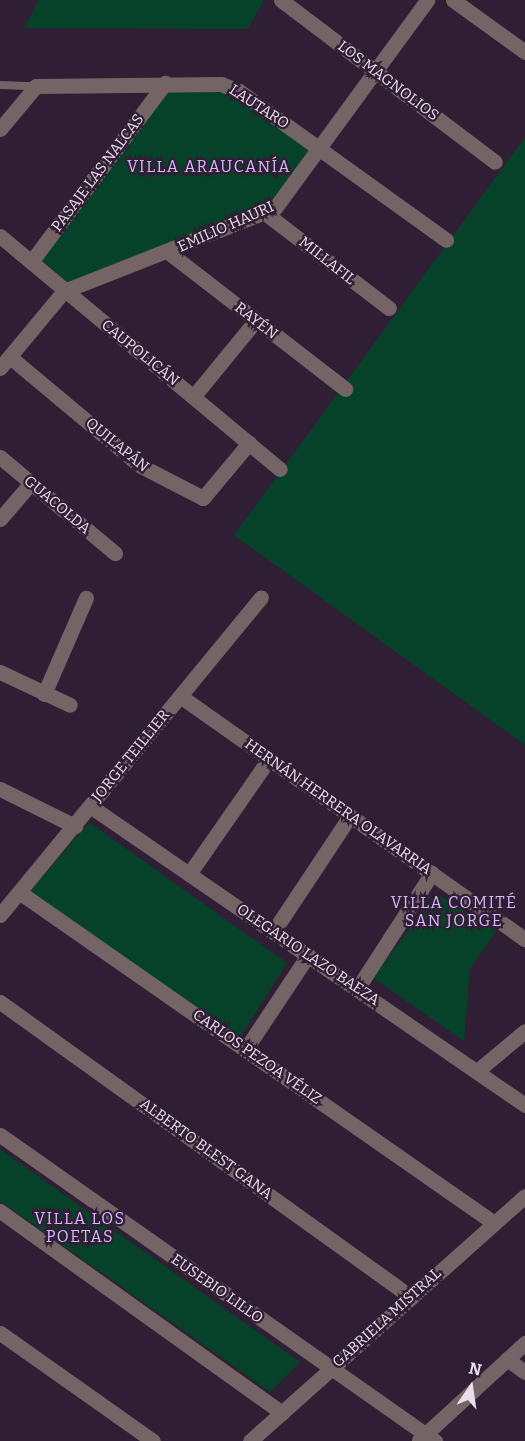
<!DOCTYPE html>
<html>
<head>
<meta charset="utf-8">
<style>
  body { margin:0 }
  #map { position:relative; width:525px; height:1441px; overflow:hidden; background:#301e34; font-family:Bitter,serif }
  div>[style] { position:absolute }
  .green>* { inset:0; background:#064229 }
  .lane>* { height:8px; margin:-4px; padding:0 4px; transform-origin:4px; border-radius:4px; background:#756465 }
  .street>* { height:15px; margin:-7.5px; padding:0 7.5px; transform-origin:7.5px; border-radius:7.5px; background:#756465 }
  span { translate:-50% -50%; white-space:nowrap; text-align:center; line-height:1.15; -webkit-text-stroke:4.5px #301e34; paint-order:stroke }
  .street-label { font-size:15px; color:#eadeed }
  .neighbourhood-label { font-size:16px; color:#d7b9fe; letter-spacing:1.5px }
  .north { position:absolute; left:441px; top:1357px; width:60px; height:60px; -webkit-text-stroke:4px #301e34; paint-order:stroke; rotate:13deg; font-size:16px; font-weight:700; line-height:24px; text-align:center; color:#eadeed }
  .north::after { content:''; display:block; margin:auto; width:21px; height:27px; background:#eadeed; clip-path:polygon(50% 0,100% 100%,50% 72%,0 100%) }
</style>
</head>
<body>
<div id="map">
  <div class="green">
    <div style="clip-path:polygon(39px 0,264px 0,248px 29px,24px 28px)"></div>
    <div style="clip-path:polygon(166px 86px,232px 91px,317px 150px,283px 197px,65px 288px,33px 262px)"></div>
    <div style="clip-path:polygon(525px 137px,525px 745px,234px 535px)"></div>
    <div style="clip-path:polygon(89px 822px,287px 963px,236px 1044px,29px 892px)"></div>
    <div style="clip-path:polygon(436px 893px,496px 931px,470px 969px,464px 1041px,373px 978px)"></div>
    <div style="clip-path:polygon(0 1149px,300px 1362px,270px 1392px,0 1201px)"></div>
  </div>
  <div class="lane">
    <div style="left:0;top:85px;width:34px;rotate:2deg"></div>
  </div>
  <div class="street">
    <div style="left:281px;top:0;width:268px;rotate:37.1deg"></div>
    <div style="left:453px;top:0;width:89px;rotate:35.8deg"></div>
    <div style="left:0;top:129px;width:56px;rotate:-50.1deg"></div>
    <div style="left:36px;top:86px;width:185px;rotate:-0.6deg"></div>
    <div style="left:221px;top:84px;width:19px;rotate:21deg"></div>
    <div style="left:239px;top:91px;width:255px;rotate:35.7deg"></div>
    <div style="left:265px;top:213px;width:156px;rotate:37.5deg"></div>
    <div style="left:0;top:236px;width:364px;rotate:39.8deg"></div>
    <div style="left:168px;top:252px;width:224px;rotate:37.7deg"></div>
    <div style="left:31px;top:262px;width:224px;rotate:-53.2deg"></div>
    <div style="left:10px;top:357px;width:168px;rotate:39.9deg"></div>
    <div style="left:139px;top:465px;width:72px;rotate:27.3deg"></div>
    <div style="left:203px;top:498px;width:72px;rotate:-50.1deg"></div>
    <div style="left:0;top:368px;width:100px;rotate:-50.3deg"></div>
    <div style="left:64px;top:291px;width:227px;rotate:-21.5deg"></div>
    <div style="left:275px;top:208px;width:258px;rotate:-53.8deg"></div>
    <div style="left:193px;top:397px;width:99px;rotate:-50.7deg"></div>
    <div style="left:0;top:457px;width:150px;rotate:39.9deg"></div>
    <div style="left:0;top:519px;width:48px;rotate:-49.3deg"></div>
    <div style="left:0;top:672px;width:77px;rotate:25.2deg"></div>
    <div style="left:44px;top:694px;width:105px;rotate:-66.4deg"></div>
    <div style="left:180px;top:696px;width:422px;rotate:35.2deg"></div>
    <div style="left:0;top:789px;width:84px;rotate:26.3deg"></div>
    <div style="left:90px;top:806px;width:528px;rotate:34.5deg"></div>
    <div style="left:189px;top:874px;width:140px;rotate:-55.2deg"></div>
    <div style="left:19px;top:892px;width:579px;rotate:34.87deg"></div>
    <div style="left:0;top:915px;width:411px;rotate:-50.6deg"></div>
    <div style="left:273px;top:932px;width:139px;rotate:-56.4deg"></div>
    <div style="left:357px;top:989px;width:138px;rotate:-57.1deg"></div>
    <div style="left:0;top:1002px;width:506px;rotate:35.67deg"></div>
    <div style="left:245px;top:1050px;width:114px;rotate:-56.4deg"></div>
    <div style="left:477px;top:1071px;width:62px;rotate:-39.8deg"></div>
    <div style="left:0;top:1135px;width:532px;rotate:35.12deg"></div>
    <div style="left:0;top:1211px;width:347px;rotate:35.6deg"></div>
    <div style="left:0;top:1333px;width:187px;rotate:35.2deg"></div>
    <div style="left:507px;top:1359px;width:22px;rotate:36deg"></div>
    <div style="left:419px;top:1440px;width:144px;rotate:-42.5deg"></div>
    <div style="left:250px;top:1441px;width:368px;rotate:-41.7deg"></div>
  </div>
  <div class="street-label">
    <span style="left:388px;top:81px;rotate:37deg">LOS MAGNOLIOS</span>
    <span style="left:259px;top:107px;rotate:33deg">LAUTARO</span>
    <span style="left:98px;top:173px;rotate:-53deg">PASAJE LAS NALCAS</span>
    <span style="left:226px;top:227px;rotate:-24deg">EMILIO HAURI</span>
    <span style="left:327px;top:261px;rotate:38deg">MILLAFIL</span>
    <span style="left:256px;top:321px;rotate:38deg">RAYÉN</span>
    <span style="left:140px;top:353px;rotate:39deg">CAUPOLICÁN</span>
    <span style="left:117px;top:445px;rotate:39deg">QUILAPÁN</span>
    <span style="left:57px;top:505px;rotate:40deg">GUACOLDA</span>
    <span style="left:131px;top:756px;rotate:-51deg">JORGE TEILLIER</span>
    <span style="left:338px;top:807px;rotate:35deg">HERNÁN HERRERA OLAVARRIA</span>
    <span style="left:308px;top:955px;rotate:34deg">OLEGARIO LAZO BAEZA</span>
    <span style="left:257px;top:1057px;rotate:35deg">CARLOS PEZOA VÉLIZ</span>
    <span style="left:206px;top:1149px;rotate:36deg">ALBERTO BLEST GANA</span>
    <span style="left:217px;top:1289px;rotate:35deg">EUSEBIO LILLO</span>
    <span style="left:387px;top:1318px;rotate:-42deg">GABRIELA MISTRAL</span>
  </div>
  <div class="neighbourhood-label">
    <span style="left:209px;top:167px">VILLA ARAUCANÍA</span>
    <span style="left:454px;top:912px">VILLA COMITÉ<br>SAN JORGE</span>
    <span style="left:80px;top:1228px">VILLA LOS<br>POETAS</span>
  </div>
  <div class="north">N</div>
</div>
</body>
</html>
